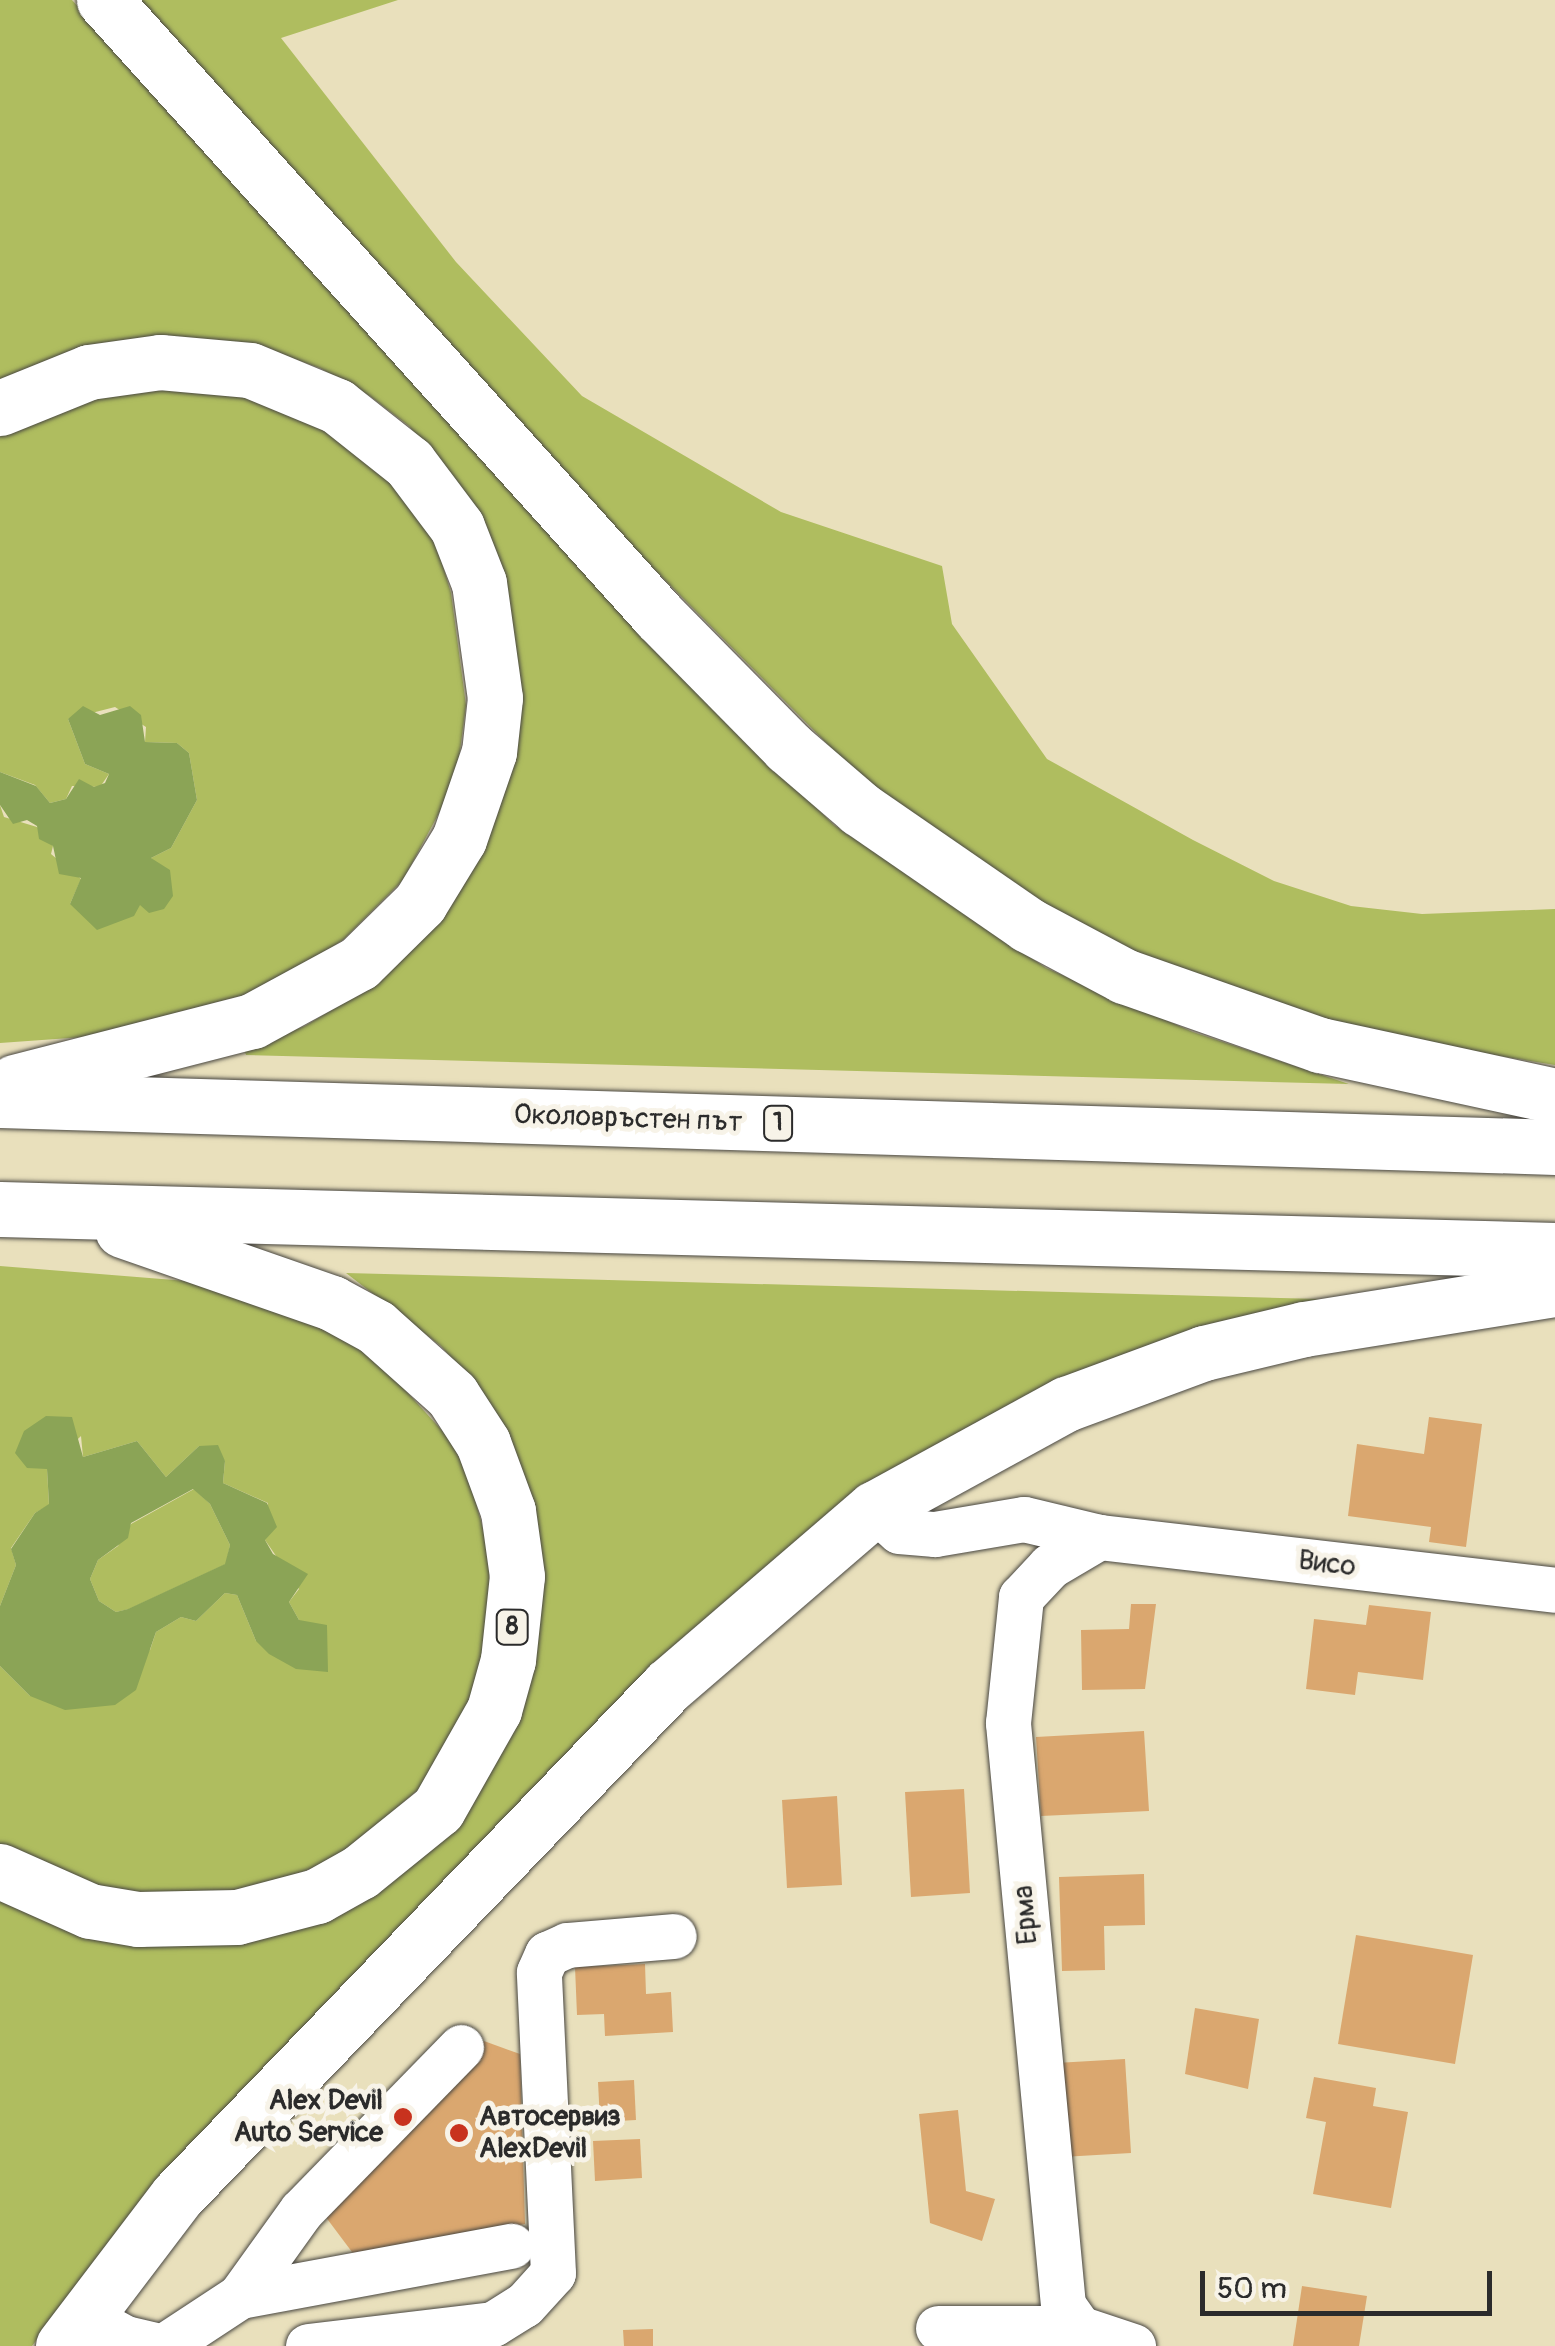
<!DOCTYPE html>
<html>
<head>
<meta charset="utf-8">
<style>
  body { margin:0 }
  #map { position:relative; width:1555px; height:2346px; overflow:hidden; background:#e9e0bc; font-family:Pangolin,sans-serif }
  div>[style] { position:absolute }
  .green>* { inset:0; background:#afbd5f }
  .forest>* { inset:0; background:#8ba456 }
  .building>* { inset:0; background:#daa76f }
  .roads { filter:drop-shadow(0 0 2px #484641) drop-shadow(0 0 2px #484641) }
  .minor>* { height:45px; margin:-22.5px; padding:0 22.5px; transform-origin:22.5px; border-radius:22.5px; background:#fff }
  .highway>* { height:55px; margin:-27.5px; padding:0 27.5px; transform-origin:27.5px; border-radius:27.5px; background:#fff }
  .dots>* { width:28px; height:28px; translate:-50% -50%; box-sizing:border-box; border:5px solid #f7f3e8; border-radius:50% }
  span { translate:-50% -50%; white-space:nowrap; text-align:center; line-height:1.15; -webkit-text-stroke:10px #f7f3e8; paint-order:stroke }
  .shield-label span { padding:2px 8px; background:#f7f3e8; border:2px solid; border-radius:8px; -webkit-text-stroke-width:0 }
  .shield-label { font-size:25px; color:#2b2b2b; font-weight:700 }
  .street-label { font-size:28px; color:#2b2b2b }
  .poi-label { font-size:28px; color:#2b2b2b; font-weight:700 }
  .right { translate:-100% -50%; text-align:right }
  .left { translate:0 -50%; text-align:left }
  .scale { position:absolute; left:1200px; top:2271px; width:292px; height:45px; box-sizing:border-box; border:5px solid #2b2b2b; border-top:0; padding-left:12px; font-size:30px; line-height:35px; white-space:nowrap; color:#2b2b2b; -webkit-text-stroke:8px #f7f3e8; paint-order:stroke }
</style>
</head>
<body>
<div id="map">
  <div class="green">
    <div style="clip-path:polygon(0 0,72px 0,662px 657px,834px 825px,1046px 968px,1193px 1032px,1349px 1084px,246px 1055px,244px 1049px,305px 1026px,372px 986px,474px 867px,497px 816px,514px 757px,470px 503px,409px 426px,370px 396px,320px 368px,258px 346px,156px 337px,0 383px)"></div>
    <div style="clip-path:polygon(136px 0,398px 0,281px 38px,456px 262px,582px 396px,781px 512px,942px 566px,952px 624px,1047px 759px,1193px 840px,1274px 881px,1351px 906px,1422px 914px,1555px 909px,1555px 1065px,1395px 1039px,1217px 989px,1077px 927px,870px 787px,554px 468px)"></div>
    <div style="clip-path:polygon(123px 389px,221px 389px,317px 424px,391px 479px,436px 543px,451px 593px,466px 705px,459px 758px,446px 800px,403px 880px,344px 939px,302px 968px,256px 992px,84px 1037px,0 1043px,0 805px,4px 817px,37px 827px,53px 846px,51px 854px,81px 879px,70px 904px,155px 865px,151px 858px,171px 848px,197px 800px,189px 753px,177px 743px,145px 742px,146px 727px,115px 707px,68px 719px,85px 764px,109px 774px,100px 787px,72px 786px,66px 799px,50px 803px,35px 785px,0 772px,0 437px,30px 419px)"></div>
    <div style="clip-path:polygon(0 1266px,199px 1282px,302px 1314px,373px 1355px,448px 1437px,468px 1474px,491px 1558px,485px 1652px,471px 1702px,427px 1782px,338px 1858px,243px 1895px,112px 1893px,0 1845px,0 1666px,30px 1696px,150px 1650px,156px 1632px,181px 1617px,196px 1621px,225px 1593px,237px 1595px,256px 1641px,299px 1620px,289px 1602px,299px 1589px,265px 1540px,268px 1503px,223px 1483px,225px 1461px,199px 1446px,166px 1477px,137px 1441px,83px 1457px,81px 1436px,47px 1469px,49px 1505px,35px 1513px,11px 1548px,16px 1565px,0 1606px)"></div>
    <div style="clip-path:polygon(346px 1273px,1321px 1299px,1026px 1395px,875px 1479px,831px 1512px,716px 1609px,170px 2166px,32px 2346px,0 2346px,0 1897px,165px 1946px,262px 1939px,315px 1924px,361px 1902px,450px 1833px,472px 1806px,522px 1706px,467px 1375px,441px 1346px)"></div>
    <div style="clip-path:polygon(194px 1489px,210px 1504px,230px 1545px,226px 1564px,129px 1609px,116px 1612px,99px 1601px,90px 1579px,98px 1560px,118px 1546px,131px 1524px)"></div>
  </div>
  <div class="forest">
    <div style="clip-path:polygon(83px 706px,100px 715px,130px 706px,141px 715px,145px 742px,177px 743px,189px 753px,197px 800px,171px 848px,151px 858px,170px 870px,173px 896px,164px 909px,149px 913px,140px 905px,134px 916px,97px 930px,70px 904px,81px 878px,59px 874px,53px 846px,39px 839px,37px 826px,27px 820px,13px 824px,0 805px,0 772px,36px 786px,50px 803px,66px 799px,79px 779px,94px 787px,105px 783px,109px 774px,85px 764px,68px 719px)"></div>
    <div style="clip-path:polygon(evenodd,46px 1416px,72px 1417px,83px 1457px,137px 1441px,166px 1477px,199px 1446px,218px 1445px,225px 1461px,223px 1483px,267px 1503px,277px 1527px,265px 1540px,273px 1554px,308px 1574px,289px 1602px,299px 1620px,327px 1625px,328px 1672px,296px 1669px,269px 1654px,256px 1641px,237px 1595px,225px 1593px,196px 1621px,181px 1617px,156px 1632px,136px 1690px,115px 1705px,65px 1710px,30px 1696px,0 1666px,0 1606px,16px 1565px,11px 1549px,35px 1513px,49px 1504px,47px 1469px,27px 1468px,15px 1453px,24px 1431px,46px 1416px,193px 1489px,210px 1504px,230px 1545px,225px 1564px,128px 1609px,116px 1612px,99px 1601px,90px 1579px,98px 1560px,128px 1538px,131px 1523px,193px 1489px)"></div>
  </div>
  <div class="building">
    <div style="clip-path:polygon(1429px 1417px,1482px 1424px,1466px 1547px,1429px 1542px,1431px 1527px,1348px 1516px,1357px 1444px,1424px 1454px)"></div>
    <div style="clip-path:polygon(1131px 1604px,1156px 1604px,1145px 1689px,1082px 1690px,1081px 1630px,1129px 1629px)"></div>
    <div style="clip-path:polygon(1369px 1605px,1431px 1612px,1423px 1680px,1358px 1672px,1355px 1695px,1306px 1689px,1314px 1619px,1366px 1625px)"></div>
    <div style="clip-path:polygon(1144px 1731px,1149px 1811px,1041px 1816px,1036px 1737px)"></div>
    <div style="clip-path:polygon(964px 1789px,970px 1893px,911px 1897px,905px 1792px)"></div>
    <div style="clip-path:polygon(837px 1796px,842px 1885px,787px 1888px,782px 1800px)"></div>
    <div style="clip-path:polygon(1144px 1874px,1145px 1925px,1104px 1926px,1105px 1970px,1062px 1971px,1059px 1877px)"></div>
    <div style="clip-path:polygon(1356px 1935px,1473px 1955px,1455px 2064px,1338px 2044px)"></div>
    <div style="clip-path:polygon(645px 1964px,646px 1994px,671px 1992px,673px 2032px,605px 2036px,604px 2014px,577px 2015px,575px 1967px)"></div>
    <div style="clip-path:polygon(1195px 2008px,1259px 2019px,1248px 2089px,1185px 2074px)"></div>
    <div style="clip-path:polygon(484px 2041px,520px 2054px,525px 2224px,355px 2256px,322px 2212px)"></div>
    <div style="clip-path:polygon(1125px 2059px,1131px 2153px,1062px 2157px,1056px 2063px)"></div>
    <div style="clip-path:polygon(1314px 2077px,1376px 2088px,1373px 2106px,1408px 2112px,1391px 2208px,1313px 2194px,1326px 2122px,1306px 2118px)"></div>
    <div style="clip-path:polygon(634px 2080px,636px 2120px,600px 2122px,598px 2082px)"></div>
    <div style="clip-path:polygon(958px 2110px,966px 2191px,995px 2199px,982px 2241px,930px 2223px,919px 2114px)"></div>
    <div style="clip-path:polygon(640px 2139px,642px 2178px,595px 2181px,593px 2141px)"></div>
    <div style="clip-path:polygon(1302px 2286px,1367px 2296px,1359px 2346px,1293px 2346px)"></div>
    <div style="clip-path:polygon(653px 2329px,653px 2346px,624px 2346px,623px 2330px)"></div>
  </div>
  <div class="roads">
    <div class="minor">
      <div style="left:874px;top:1509px;width:33px;rotate:41deg"></div>
      <div style="left:899px;top:1531px;width:36px;rotate:5deg"></div>
      <div style="left:935px;top:1534px;width:90px;rotate:-9.6deg"></div>
      <div style="left:1024px;top:1519px;width:77px;rotate:13.5deg"></div>
      <div style="left:1099px;top:1537px;width:459px;rotate:6.6deg"></div>
      <div style="left:240px;top:2296px;width:276px;rotate:-10.5deg"></div>
      <div style="left:83px;top:2315px;width:48px;rotate:28.7deg"></div>
      <div style="left:125px;top:2338px;width:35px;rotate:13deg"></div>
      <div style="left:938px;top:2328px;width:141px"></div>
      <div style="left:1079px;top:2328px;width:57px;rotate:18.4deg"></div>
      <div style="left:1079px;top:2328px;width:28px;rotate:-125deg"></div>
      <div style="left:1063px;top:2305px;width:585px;rotate:-95.4deg"></div>
      <div style="left:1008px;top:1723px;width:127px;rotate:-84.1deg"></div>
      <div style="left:1021px;top:1597px;width:42px;rotate:-46.9deg"></div>
      <div style="left:1050px;top:1566px;width:57px;rotate:-30.6deg"></div>
      <div style="left:164px;top:2346px;width:91px;rotate:-33.3deg"></div>
      <div style="left:240px;top:2296px;width:105px;rotate:-54.3deg"></div>
      <div style="left:301px;top:2211px;width:229px;rotate:-45.7deg"></div>
      <div style="left:308px;top:2346px;width:186px;rotate:-6.8deg"></div>
      <div style="left:493px;top:2324px;width:36px;rotate:-32deg"></div>
      <div style="left:524px;top:2305px;width:43px;rotate:-47.8deg"></div>
      <div style="left:553px;top:2273px;width:301px;rotate:-92.7deg"></div>
      <div style="left:539px;top:1972px;width:20px;rotate:-66deg"></div>
      <div style="left:547px;top:1954px;width:22px;rotate:-24deg"></div>
      <div style="left:567px;top:1945px;width:107px;rotate:-4.8deg"></div>
    </div>
    <div class="highway">
      <div style="left:104px;top:0;width:829px;rotate:47.98deg"></div>
      <div style="left:659px;top:616px;width:184px;rotate:45.4deg"></div>
      <div style="left:788px;top:747px;width:95px;rotate:40.7deg"></div>
      <div style="left:860px;top:809px;width:204px;rotate:34.6deg"></div>
      <div style="left:1028px;top:925px;width:109px;rotate:28deg"></div>
      <div style="left:1124px;top:976px;width:208px;rotate:19.4deg"></div>
      <div style="left:1320px;top:1045px;width:240px;rotate:12.2deg"></div>
      <div style="left:0;top:408px;width:96px;rotate:-22deg"></div>
      <div style="left:89px;top:372px;width:72px;rotate:-8deg"></div>
      <div style="left:160px;top:362px;width:90px;rotate:5.1deg"></div>
      <div style="left:250px;top:370px;width:94px;rotate:22.5deg"></div>
      <div style="left:337px;top:406px;width:92px;rotate:38.4deg"></div>
      <div style="left:409px;top:463px;width:80px;rotate:53.1deg"></div>
      <div style="left:457px;top:527px;width:60px;rotate:68.6deg"></div>
      <div style="left:479px;top:583px;width:116px;rotate:82.1deg"></div>
      <div style="left:495px;top:698px;width:54px;rotate:96.3deg"></div>
      <div style="left:489px;top:752px;width:92px;rotate:109deg"></div>
      <div style="left:459px;top:839px;width:75px;rotate:121.4deg"></div>
      <div style="left:420px;top:903px;width:86px;rotate:135.5deg"></div>
      <div style="left:359px;top:963px;width:122px;rotate:151.5deg"></div>
      <div style="left:252px;top:1021px;width:245px;rotate:165.6deg"></div>
      <div style="left:0;top:1100px;width:1556px;rotate:1.73deg"></div>
      <div style="left:0;top:1209px;width:1556px;rotate:1.51deg"></div>
      <div style="left:0;top:1871px;width:98px;rotate:24deg"></div>
      <div style="left:90px;top:1911px;width:49px;rotate:9.5deg"></div>
      <div style="left:138px;top:1919px;width:99px;rotate:-1.2deg"></div>
      <div style="left:237px;top:1917px;width:83px;rotate:-14.7deg"></div>
      <div style="left:317px;top:1896px;width:49px;rotate:-29.2deg"></div>
      <div style="left:360px;top:1872px;width:100px;rotate:-38.9deg"></div>
      <div style="left:438px;top:1809px;width:114px;rotate:-60.5deg"></div>
      <div style="left:494px;top:1710px;width:52px;rotate:-74.4deg"></div>
      <div style="left:508px;top:1660px;width:84px;rotate:-83.9deg"></div>
      <div style="left:517px;top:1576px;width:66px;rotate:-97.9deg"></div>
      <div style="left:508px;top:1511px;width:72px;rotate:-110.2deg"></div>
      <div style="left:483px;top:1443px;width:57px;rotate:-122.9deg"></div>
      <div style="left:452px;top:1395px;width:102px;rotate:-138.2deg"></div>
      <div style="left:376px;top:1327px;width:50px;rotate:-151.4deg"></div>
      <div style="left:332px;top:1303px;width:222px;rotate:-160.8deg"></div>
      <div style="left:63px;top:2346px;width:188px;rotate:-52.8deg"></div>
      <div style="left:177px;top:2196px;width:708px;rotate:-46.09deg"></div>
      <div style="left:668px;top:1686px;width:272px;rotate:-40.7deg"></div>
      <div style="left:874px;top:1509px;width:219px;rotate:-28.7deg"></div>
      <div style="left:1066px;top:1404px;width:147px;rotate:-20.3deg"></div>
      <div style="left:1204px;top:1353px;width:103px;rotate:-13.5deg"></div>
      <div style="left:1304px;top:1329px;width:254px;rotate:-9.1deg"></div>
    </div>
  </div>
  <div class="dots">
    <div style="left:403px;top:2117px;background:#c8321e"></div>
    <div style="left:459px;top:2133px;background:#c8321e"></div>
  </div>
  <div class="shield-label">
    <span style="left:778px;top:1123px">1</span>
    <span style="left:512px;top:1627px">8</span>
  </div>
  <div class="street-label">
    <span style="left:628px;top:1119px;rotate:2deg">Околовръстен път</span>
    <span style="left:1327px;top:1564px;rotate:7deg">Висо</span>
    <span style="left:1026px;top:1915px;rotate:-95deg">Ерма</span>
  </div>
  <div class="poi-label">
    <span class="right" style="left:383px;top:2117px">Alex Devil<br>Auto Service</span>
    <span class="left" style="left:479px;top:2133px">Автосервиз<br>AlexDevil</span>
  </div>
  <div class="scale">50 m</div>
</div>
</body>
</html>
